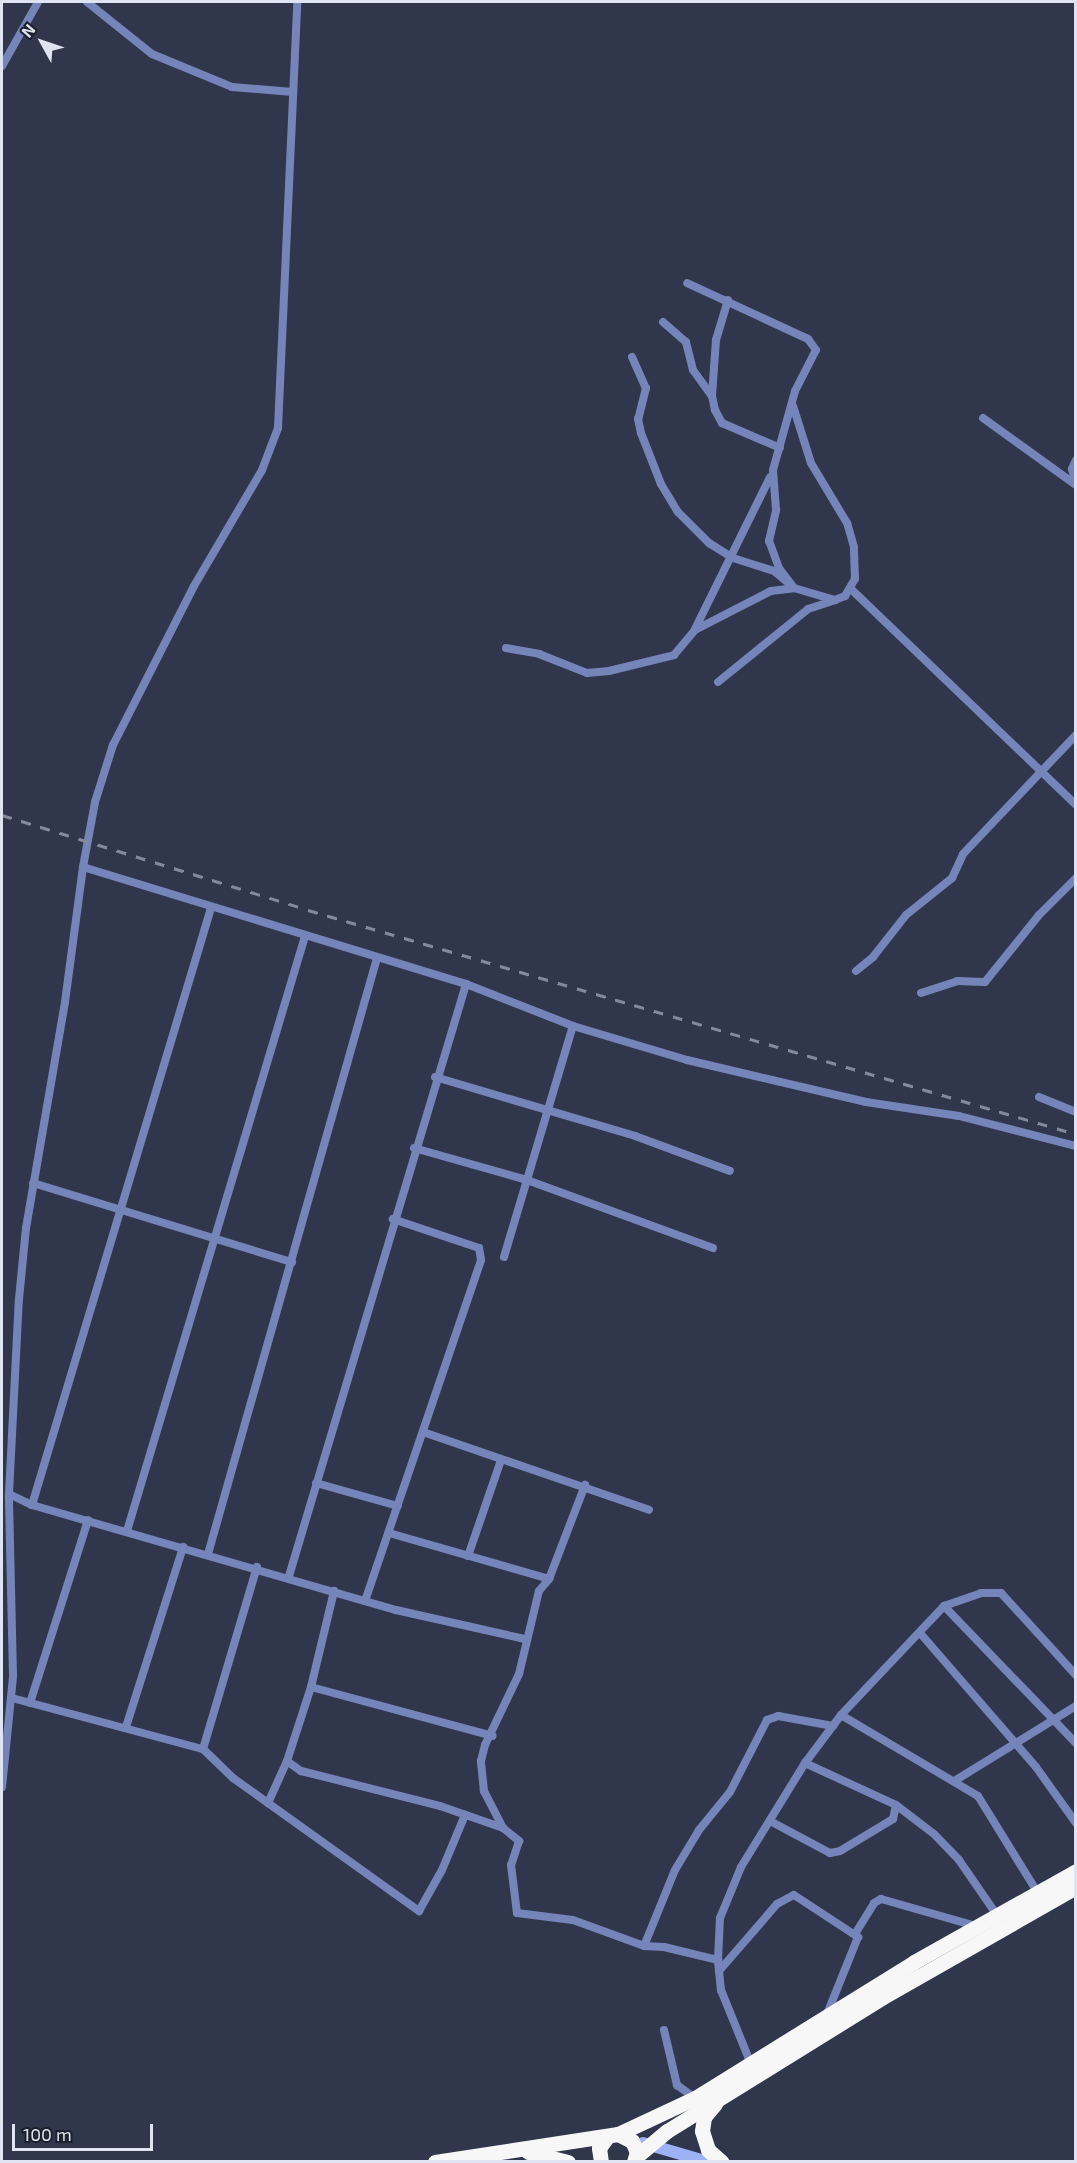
<!DOCTYPE html>
<html>
<head>
<meta charset="utf-8">
<style>
  body { margin:0 }
  #map { position:relative; width:1077px; height:2163px; overflow:hidden; background:#30374d; font-family:"Exo 2",sans-serif }
  div>[style] { position:absolute }
  .street>* { height:8px; margin:-4px; padding:0 4px; transform-origin:4px; border-radius:4px; background:#7585ba }
  .secondary>* { height:12px; margin:-6px; padding:0 6px; transform-origin:6px; border-radius:6px; background:#9db1f5 }
  .highway>* { height:15px; margin:-7.5px; padding:0 7.5px; transform-origin:7.5px; border-radius:7.5px; background:#f7f7f7 }
  .rail>* { height:3px; margin-top:-1.5px; transform-origin:0; background:repeating-linear-gradient(90deg,#848a9c 0 10px,transparent 0 20px) }
  span { translate:-50% -50%; white-space:nowrap; text-align:center; line-height:1.15; -webkit-text-stroke:4.5px #1b1f29; paint-order:stroke }
  .frame { position:absolute; inset:0; border:3px solid #dfe4f2; pointer-events:none }
  .north { position:absolute; left:12px; top:12px; width:60px; height:60px; -webkit-text-stroke:4px #1b1f29; paint-order:stroke; rotate:310deg; font-size:16px; font-weight:700; line-height:24px; text-align:center; color:#dfe4f2 }
  .north::after { content:''; display:block; margin:auto; width:21px; height:27px; background:#dfe4f2; clip-path:polygon(50% 0,100% 100%,50% 72%,0 100%) }
  .scale { position:absolute; left:12px; top:2124px; width:141px; height:27px; box-sizing:border-box; border:3px solid #dfe4f2; border-top:0; padding-left:8px; font-size:18px; line-height:21px; white-space:nowrap; color:#dfe4f2; -webkit-text-stroke:4px #1b1f29; paint-order:stroke }
</style>
</head>
<body>
<div id="map">
  <div class="street">
    <div style="left:87px;top:2px;width:83px;rotate:38.7deg"></div>
    <div style="left:152px;top:54px;width:87px;rotate:22.4deg"></div>
    <div style="left:232px;top:87px;width:61px;rotate:4.7deg"></div>
    <div style="left:2px;top:66px;width:73px;rotate:-60.6deg"></div>
    <div style="left:728px;top:300px;width:42px;rotate:106.7deg"></div>
    <div style="left:716px;top:340px;width:56px;rotate:94.1deg"></div>
    <div style="left:712px;top:396px;width:14px;rotate:78deg"></div>
    <div style="left:715px;top:410px;width:15px;rotate:62deg"></div>
    <div style="left:722px;top:423px;width:63px;rotate:23.3deg"></div>
    <div style="left:663px;top:322px;width:30px;rotate:41deg"></div>
    <div style="left:686px;top:342px;width:29px;rotate:76deg"></div>
    <div style="left:693px;top:370px;width:32px;rotate:54deg"></div>
    <div style="left:632px;top:357px;width:34px;rotate:66deg"></div>
    <div style="left:646px;top:388px;width:32px;rotate:104deg"></div>
    <div style="left:638px;top:419px;width:14px;rotate:78deg"></div>
    <div style="left:641px;top:433px;width:55px;rotate:68.6deg"></div>
    <div style="left:661px;top:484px;width:33px;rotate:59deg"></div>
    <div style="left:678px;top:512px;width:44px;rotate:45deg"></div>
    <div style="left:709px;top:543px;width:28px;rotate:32deg"></div>
    <div style="left:733px;top:558px;width:43px;rotate:17.6deg"></div>
    <div style="left:774px;top:571px;width:26px;rotate:40deg"></div>
    <div style="left:794px;top:588px;width:25px;rotate:-127deg"></div>
    <div style="left:779px;top:568px;width:29px;rotate:-110deg"></div>
    <div style="left:769px;top:541px;width:32px;rotate:-77deg"></div>
    <div style="left:776px;top:510px;width:40px;rotate:-94.3deg"></div>
    <div style="left:773px;top:470px;width:82px;rotate:-74.4deg"></div>
    <div style="left:795px;top:391px;width:46px;rotate:-62.9deg"></div>
    <div style="left:816px;top:350px;width:14px;rotate:-126deg"></div>
    <div style="left:808px;top:339px;width:133px;rotate:-155.2deg"></div>
    <div style="left:983px;top:418px;width:115px;rotate:35.8deg"></div>
    <div style="left:1076px;top:460px;width:10px;rotate:114deg"></div>
    <div style="left:1072px;top:469px;width:16px;rotate:75deg"></div>
    <div style="left:852px;top:590px;width:310px;rotate:43.8deg"></div>
    <div style="left:695px;top:629px;width:169px;rotate:-63.7deg"></div>
    <div style="left:506px;top:648px;width:34px;rotate:10deg"></div>
    <div style="left:539px;top:654px;width:52px;rotate:21.6deg"></div>
    <div style="left:587px;top:673px;width:22px;rotate:-5deg"></div>
    <div style="left:609px;top:671px;width:67px;rotate:-13.8deg"></div>
    <div style="left:674px;top:655px;width:33px;rotate:-50deg"></div>
    <div style="left:695px;top:630px;width:85px;rotate:-27.2deg"></div>
    <div style="left:771px;top:591px;width:23px;rotate:-7deg"></div>
    <div style="left:794px;top:588px;width:43px;rotate:16.3deg"></div>
    <div style="left:835px;top:600px;width:11px;rotate:-22deg"></div>
    <div style="left:845px;top:596px;width:20px;rotate:-60deg"></div>
    <div style="left:855px;top:579px;width:32px;rotate:-92deg"></div>
    <div style="left:854px;top:547px;width:25px;rotate:-106deg"></div>
    <div style="left:847px;top:523px;width:70px;rotate:-121deg"></div>
    <div style="left:811px;top:463px;width:60px;rotate:-107.5deg"></div>
    <div style="left:718px;top:682px;width:116px;rotate:-39deg"></div>
    <div style="left:808px;top:609px;width:25px;rotate:-18deg"></div>
    <div style="left:83px;top:867px;width:400px;rotate:17deg"></div>
    <div style="left:466px;top:984px;width:115px;rotate:21.4deg"></div>
    <div style="left:573px;top:1026px;width:119px;rotate:16.6deg"></div>
    <div style="left:687px;top:1060px;width:184px;rotate:13.2deg"></div>
    <div style="left:866px;top:1102px;width:94px;rotate:8.6deg"></div>
    <div style="left:959px;top:1116px;width:121px;rotate:14.4deg"></div>
    <div style="left:856px;top:971px;width:22px;rotate:-39deg"></div>
    <div style="left:873px;top:957px;width:53px;rotate:-51.8deg"></div>
    <div style="left:906px;top:915px;width:59px;rotate:-38.8deg"></div>
    <div style="left:952px;top:878px;width:26px;rotate:-65deg"></div>
    <div style="left:963px;top:854px;width:164px;rotate:-46.5deg"></div>
    <div style="left:921px;top:993px;width:38px;rotate:-18deg"></div>
    <div style="left:957px;top:981px;width:28px;rotate:2deg"></div>
    <div style="left:985px;top:982px;width:86px;rotate:-51.1deg"></div>
    <div style="left:1039px;top:915px;width:52px;rotate:-45deg"></div>
    <div style="left:435px;top:1077px;width:209px;rotate:16.4deg"></div>
    <div style="left:635px;top:1136px;width:101px;rotate:20.2deg"></div>
    <div style="left:1039px;top:1097px;width:40px;rotate:22deg"></div>
    <div style="left:414px;top:1148px;width:117px;rotate:15.8deg"></div>
    <div style="left:527px;top:1180px;width:198px;rotate:20.1deg"></div>
    <div style="left:33px;top:1183px;width:271px;rotate:17deg"></div>
    <div style="left:504px;top:1257px;width:241px;rotate:-73.4deg"></div>
    <div style="left:423px;top:1432px;width:239px;rotate:19deg"></div>
    <div style="left:316px;top:1483px;width:85px;rotate:15.7deg"></div>
    <div style="left:9px;top:1494px;width:25px;rotate:26deg"></div>
    <div style="left:32px;top:1505px;width:379px;rotate:16.1deg"></div>
    <div style="left:396px;top:1610px;width:132px;rotate:12.7deg"></div>
    <div style="left:32px;top:1505px;width:623px;rotate:-73.31deg"></div>
    <div style="left:127px;top:1531px;width:621px;rotate:-73.34deg"></div>
    <div style="left:389px;top:1533px;width:166px;rotate:16deg"></div>
    <div style="left:208px;top:1554px;width:619px;rotate:-74.17deg"></div>
    <div style="left:468px;top:1556px;width:102px;rotate:-71deg"></div>
    <div style="left:289px;top:1576px;width:618px;rotate:-73.35deg"></div>
    <div style="left:365px;top:1601px;width:360px;rotate:-71.2deg"></div>
    <div style="left:481px;top:1260px;width:12px;rotate:-99deg"></div>
    <div style="left:479px;top:1248px;width:91px;rotate:-161.4deg"></div>
    <div style="left:944px;top:1606px;width:39px;rotate:-19deg"></div>
    <div style="left:981px;top:1593px;width:20px"></div>
    <div style="left:1001px;top:1593px;width:111px;rotate:47.6deg"></div>
    <div style="left:920px;top:1633px;width:177px;rotate:49.1deg"></div>
    <div style="left:1036px;top:1767px;width:69px;rotate:54.5deg"></div>
    <div style="left:311px;top:1687px;width:188px;rotate:15.1deg"></div>
    <div style="left:12px;top:1698px;width:198px;rotate:15deg"></div>
    <div style="left:203px;top:1749px;width:42px;rotate:44deg"></div>
    <div style="left:233px;top:1778px;width:43px;rotate:35.5deg"></div>
    <div style="left:268px;top:1803px;width:46px;rotate:-65.7deg"></div>
    <div style="left:287px;top:1761px;width:17px;rotate:36deg"></div>
    <div style="left:301px;top:1771px;width:143px;rotate:14.1deg"></div>
    <div style="left:440px;top:1806px;width:67px;rotate:19.2deg"></div>
    <div style="left:503px;top:1828px;width:21px;rotate:39deg"></div>
    <div style="left:519px;top:1841px;width:25px;rotate:108deg"></div>
    <div style="left:511px;top:1865px;width:48px;rotate:82.9deg"></div>
    <div style="left:517px;top:1913px;width:56px;rotate:7.1deg"></div>
    <div style="left:573px;top:1920px;width:76px;rotate:20.1deg"></div>
    <div style="left:644px;top:1946px;width:20px;rotate:3deg"></div>
    <div style="left:664px;top:1947px;width:56px;rotate:13.5deg"></div>
    <div style="left:30px;top:1703px;width:192px;rotate:-72.4deg"></div>
    <div style="left:841px;top:1715px;width:159px;rotate:30.6deg"></div>
    <div style="left:978px;top:1796px;width:114px;rotate:58.3deg"></div>
    <div style="left:126px;top:1727px;width:189px;rotate:-72.4deg"></div>
    <div style="left:203px;top:1749px;width:190px;rotate:-73.5deg"></div>
    <div style="left:287px;top:1761px;width:78px;rotate:-72deg"></div>
    <div style="left:311px;top:1687px;width:99px;rotate:-76.5deg"></div>
    <div style="left:805px;top:1763px;width:100px;rotate:24.8deg"></div>
    <div style="left:896px;top:1805px;width:48px;rotate:37.3deg"></div>
    <div style="left:934px;top:1834px;width:36px;rotate:46deg"></div>
    <div style="left:959px;top:1860px;width:67px;rotate:55.4deg"></div>
    <div style="left:956px;top:1780px;width:141px;rotate:-31.7deg"></div>
    <div style="left:2px;top:1787px;width:112px;rotate:-84.3deg"></div>
    <div style="left:13px;top:1676px;width:182px;rotate:-91.3deg"></div>
    <div style="left:9px;top:1494px;width:195px;rotate:-87.1deg"></div>
    <div style="left:19px;top:1299px;width:71px;rotate:-84.4deg"></div>
    <div style="left:26px;top:1228px;width:229px;rotate:-80.2deg"></div>
    <div style="left:65px;top:1002px;width:136px;rotate:-82.4deg"></div>
    <div style="left:83px;top:867px;width:66px;rotate:-79.5deg"></div>
    <div style="left:95px;top:802px;width:60px;rotate:-72.5deg"></div>
    <div style="left:113px;top:745px;width:178px;rotate:-63deg"></div>
    <div style="left:194px;top:586px;width:134px;rotate:-59.6deg"></div>
    <div style="left:262px;top:470px;width:45px;rotate:-69.1deg"></div>
    <div style="left:278px;top:428px;width:426px;rotate:-87.4deg"></div>
    <div style="left:268px;top:1803px;width:186px;rotate:35.6deg"></div>
    <div style="left:419px;top:1911px;width:47px;rotate:-60.7deg"></div>
    <div style="left:442px;top:1870px;width:60px;rotate:-67.3deg"></div>
    <div style="left:770px;top:1821px;width:68px;rotate:28.1deg"></div>
    <div style="left:830px;top:1853px;width:10px;rotate:-11deg"></div>
    <div style="left:840px;top:1851px;width:62px;rotate:-31.1deg"></div>
    <div style="left:893px;top:1819px;width:14px;rotate:-78deg"></div>
    <div style="left:503px;top:1828px;width:42px;rotate:-117.2deg"></div>
    <div style="left:484px;top:1791px;width:30px;rotate:-96deg"></div>
    <div style="left:481px;top:1761px;width:16px;rotate:-76deg"></div>
    <div style="left:485px;top:1745px;width:79px;rotate:-64.4deg"></div>
    <div style="left:519px;top:1674px;width:85px;rotate:-76.5deg"></div>
    <div style="left:539px;top:1591px;width:16px;rotate:-50deg"></div>
    <div style="left:549px;top:1579px;width:101px;rotate:-69deg"></div>
    <div style="left:855px;top:1934px;width:36px;rotate:-58deg"></div>
    <div style="left:874px;top:1903px;width:8px;rotate:-30deg"></div>
    <div style="left:881px;top:1899px;width:99px;rotate:15.9deg"></div>
    <div style="left:644px;top:1946px;width:82px;rotate:-67.8deg"></div>
    <div style="left:675px;top:1870px;width:47px;rotate:-59deg"></div>
    <div style="left:699px;top:1830px;width:49px;rotate:-50.8deg"></div>
    <div style="left:730px;top:1792px;width:81px;rotate:-62.8deg"></div>
    <div style="left:767px;top:1720px;width:12px;rotate:-20deg"></div>
    <div style="left:778px;top:1716px;width:56px;rotate:10.3deg"></div>
    <div style="left:719px;top:1971px;width:89px;rotate:-49.1deg"></div>
    <div style="left:777px;top:1904px;width:19px;rotate:-28deg"></div>
    <div style="left:794px;top:1895px;width:77px;rotate:33.3deg"></div>
    <div style="left:858px;top:1937px;width:83px;rotate:111.9deg"></div>
    <div style="left:664px;top:2030px;width:57px;rotate:76.7deg"></div>
    <div style="left:677px;top:2085px;width:22px;rotate:36deg"></div>
    <div style="left:751px;top:2064px;width:80px;rotate:-112.1deg"></div>
    <div style="left:721px;top:1990px;width:30px;rotate:-96deg"></div>
    <div style="left:718px;top:1960px;width:42px;rotate:-87.3deg"></div>
    <div style="left:720px;top:1918px;width:55px;rotate:-67.6deg"></div>
    <div style="left:741px;top:1867px;width:122px;rotate:-58.4deg"></div>
    <div style="left:805px;top:1763px;width:60px;rotate:-53.1deg"></div>
    <div style="left:841px;top:1715px;width:150px;rotate:-46.6deg"></div>
    <div style="left:944px;top:1606px;width:190px;rotate:46.1deg"></div>
  </div>
  <div class="secondary">
    <div style="left:643px;top:2143px;width:68px;rotate:16.3deg"></div>
  </div>
  <div class="highway">
    <div style="left:715px;top:2104px;width:17px;rotate:130deg"></div>
    <div style="left:704px;top:2117px;width:14px;rotate:98deg"></div>
    <div style="left:702px;top:2131px;width:20px;rotate:72deg"></div>
    <div style="left:708px;top:2150px;width:18px;rotate:41deg"></div>
    <div style="left:618px;top:2134px;width:85px;rotate:-25.1deg"></div>
    <div style="left:695px;top:2098px;width:258px;rotate:-31.8deg"></div>
    <div style="left:914px;top:1962px;width:186px;rotate:-29.3deg"></div>
    <div style="left:528px;top:2152px;width:41px;rotate:14deg"></div>
    <div style="left:637px;top:2156px;width:39px;rotate:-40deg"></div>
    <div style="left:667px;top:2131px;width:254px;rotate:-31.8deg"></div>
    <div style="left:883px;top:1997px;width:222px;rotate:-29.7deg"></div>
    <div style="left:435px;top:2162px;width:185px;rotate:-8.7deg"></div>
    <div style="left:618px;top:2134px;width:16px;rotate:27deg"></div>
    <div style="left:632px;top:2141px;width:12px;rotate:66deg"></div>
    <div style="left:637px;top:2152px;width:10px;rotate:107deg"></div>
    <div style="left:601px;top:2162px;width:14px;rotate:-98deg"></div>
    <div style="left:599px;top:2148px;width:14px;rotate:-54deg"></div>
  </div>
  <div class="rail">
    <div style="left:2px;top:815px;width:320px;rotate:17.2deg"></div>
    <div style="left:308px;top:910px;width:800px;rotate:16.26deg"></div>
  </div>
  <div class="frame"></div>
  <div class="north">N</div>
  <div class="scale">100 m</div>
</div>
</body>
</html>
